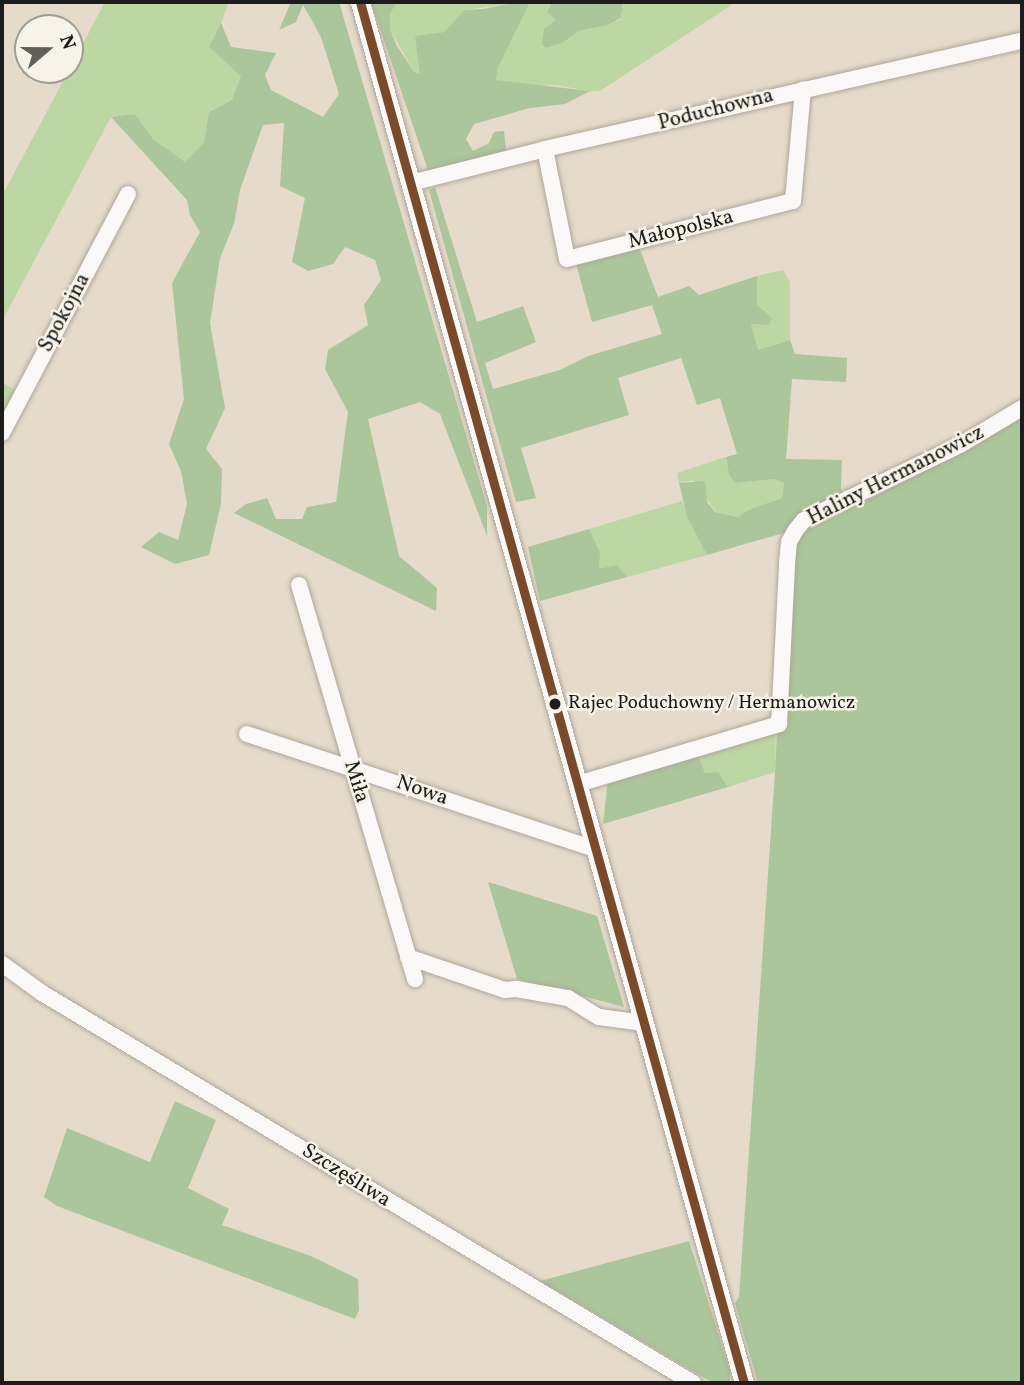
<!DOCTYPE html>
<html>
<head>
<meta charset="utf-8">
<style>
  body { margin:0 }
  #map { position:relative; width:1024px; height:1385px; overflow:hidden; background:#e6daca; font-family:Vollkorn,serif }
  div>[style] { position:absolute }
  .green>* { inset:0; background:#bcd6a4 }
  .forest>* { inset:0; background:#abc69a }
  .roads { filter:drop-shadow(0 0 2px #ada69b) drop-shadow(0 0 2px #ada69b) }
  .minor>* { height:16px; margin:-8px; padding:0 8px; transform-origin:8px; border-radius:8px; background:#fbf9f7 }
  .major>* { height:19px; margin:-9.5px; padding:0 9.5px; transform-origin:9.5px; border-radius:9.5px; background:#fbf9f7 }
  .bus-1>* { height:9px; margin:-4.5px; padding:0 4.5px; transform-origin:4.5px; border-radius:4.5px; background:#7a4b2a }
  .dots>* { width:19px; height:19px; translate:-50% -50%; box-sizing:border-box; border:4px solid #f7f3e8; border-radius:50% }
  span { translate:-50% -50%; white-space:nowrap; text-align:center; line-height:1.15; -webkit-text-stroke:5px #f7f3e8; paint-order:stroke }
  .bus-label { font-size:19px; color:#1c1c1c }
  .left { translate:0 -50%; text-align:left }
  .street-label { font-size:21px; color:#1c1c1c }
  .frame { position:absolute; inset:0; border:4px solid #1c1c1c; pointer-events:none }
  .north { position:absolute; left:14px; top:14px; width:70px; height:70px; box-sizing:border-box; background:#f7f3e8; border:2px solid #9f9d96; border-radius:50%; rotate:70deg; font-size:19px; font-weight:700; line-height:28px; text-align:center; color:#1c1c1c }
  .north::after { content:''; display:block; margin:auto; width:24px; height:32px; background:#635e59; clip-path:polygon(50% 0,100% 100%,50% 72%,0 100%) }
</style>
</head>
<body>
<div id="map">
  <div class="green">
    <div style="clip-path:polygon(105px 2px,229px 2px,221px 23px,241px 76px,232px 100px,209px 112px,204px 142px,185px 162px,153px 139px,135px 114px,111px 117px,2px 321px,2px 196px)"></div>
    <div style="clip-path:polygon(397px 2px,506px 2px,509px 4px,464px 10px,444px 32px,415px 36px,421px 75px,414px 72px,390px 29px,390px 14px)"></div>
    <div style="clip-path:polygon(530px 2px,552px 2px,547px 12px,556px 20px,564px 42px,578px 31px,608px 25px,621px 19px,623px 2px,736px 2px,600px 91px,590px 91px,555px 85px,532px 86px,496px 80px,498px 68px)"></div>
    <div style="clip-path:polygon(783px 270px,790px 282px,790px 340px,758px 350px,751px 324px,769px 325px,756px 305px,757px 276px)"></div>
    <div style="clip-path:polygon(2px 382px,16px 391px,2px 414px)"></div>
    <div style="clip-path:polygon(726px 457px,729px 475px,736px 483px,774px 479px,784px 483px,782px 498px,748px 510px,740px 517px,716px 512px,693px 480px,679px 483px,677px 473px)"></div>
    <div style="clip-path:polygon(682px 501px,707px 555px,627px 577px,617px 565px,599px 570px,589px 529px)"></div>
    <div style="clip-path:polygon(776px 723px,775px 772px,728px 787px,718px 772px,705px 773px,698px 755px)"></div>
  </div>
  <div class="forest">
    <div style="clip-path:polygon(291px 2px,339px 2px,487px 506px,487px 536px,440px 414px,420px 402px,368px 419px,399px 556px,437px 588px,436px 611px,234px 513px,246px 504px,267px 498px,276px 519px,302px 519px,307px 507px,336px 502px,348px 412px,325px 369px,328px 350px,368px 325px,364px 305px,381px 280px,375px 260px,345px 247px,333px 264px,308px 271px,292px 262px,305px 198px,280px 186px,284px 123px,263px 125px,240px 190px,234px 224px,220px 258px,210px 323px,225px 408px,206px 449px,222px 469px,221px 504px,209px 555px,175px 564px,141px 547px,159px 532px,178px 540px,187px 504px,181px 471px,169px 444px,184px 399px,172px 283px,200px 232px,190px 215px,187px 200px,111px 117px,135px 114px,153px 139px,185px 162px,204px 142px,209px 112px,232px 100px,241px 76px,209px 47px,221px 23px,231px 47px,276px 53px,265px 75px,271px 90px,323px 117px,339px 94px,321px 37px,303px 5px,296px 22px,279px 30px)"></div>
    <div style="clip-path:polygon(371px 2px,397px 2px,390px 14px,390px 29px,397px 46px,414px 72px,420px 74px,415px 36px,444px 32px,464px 10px,483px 9px,508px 4px,506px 2px,530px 2px,498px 68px,496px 80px,590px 91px,565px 104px,530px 108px,474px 124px,466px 139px,473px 151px,489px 143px,494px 132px,504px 131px,506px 150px,501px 154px,428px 170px)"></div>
    <div style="clip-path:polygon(552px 2px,623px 2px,621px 18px,608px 25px,578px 31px,564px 42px,546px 48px,542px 44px,544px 29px,556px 20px,547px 12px)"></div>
    <div style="clip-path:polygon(435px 187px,477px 322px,523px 306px,536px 342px,485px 363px,493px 389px,560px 370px,588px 356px,662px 334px,652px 305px,592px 322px,576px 264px,639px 247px,658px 297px,689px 286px,699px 295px,757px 276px,757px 305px,772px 318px,769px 325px,751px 324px,758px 350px,790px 340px,795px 354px,847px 358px,846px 382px,792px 379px,786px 459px,842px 460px,841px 489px,847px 500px,1022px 404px,1022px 1383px,758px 1383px,735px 1303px,739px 1297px,775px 772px,787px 532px,707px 555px,687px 516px,679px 483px,705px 481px,707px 502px,715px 512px,739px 517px,748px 510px,782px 498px,784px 483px,774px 479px,736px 483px,729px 475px,726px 457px,737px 454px,720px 398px,697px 405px,681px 358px,618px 378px,629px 415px,521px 448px,536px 498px,516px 502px,429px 190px)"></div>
    <div style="clip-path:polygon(589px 529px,600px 553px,599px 569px,617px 565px,627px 577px,540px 601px,528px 547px)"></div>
    <div style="clip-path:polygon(698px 755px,705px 773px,718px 772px,728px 787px,603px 824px,608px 779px)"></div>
    <div style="clip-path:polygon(488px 882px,597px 916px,624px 1007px,517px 979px)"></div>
    <div style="clip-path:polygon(175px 1101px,216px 1120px,188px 1188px,229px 1209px,222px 1225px,311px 1256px,358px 1279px,359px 1310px,355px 1319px,57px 1206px,44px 1197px,67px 1128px,150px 1162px)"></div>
    <div style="clip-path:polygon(689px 1241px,730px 1371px,730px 1383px,713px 1383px,540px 1281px)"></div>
  </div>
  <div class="roads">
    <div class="minor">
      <div style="left:545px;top:149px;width:112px;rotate:78.7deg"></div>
      <div style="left:567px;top:259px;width:233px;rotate:-14.4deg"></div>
      <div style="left:793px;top:201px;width:112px;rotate:-84.9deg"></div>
      <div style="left:411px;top:183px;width:138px;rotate:-14.2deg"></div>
      <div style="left:545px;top:149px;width:489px;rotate:-12.8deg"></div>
      <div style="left:2px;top:433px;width:270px;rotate:-62.2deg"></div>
      <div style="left:299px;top:585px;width:411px;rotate:73.6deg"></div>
      <div style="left:247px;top:734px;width:367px;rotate:18.3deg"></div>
      <div style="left:578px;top:784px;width:210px;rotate:-16.6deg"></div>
      <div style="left:779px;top:724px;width:160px;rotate:-87.1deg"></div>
      <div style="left:787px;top:564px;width:22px;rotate:-85deg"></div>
      <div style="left:789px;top:542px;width:13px;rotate:-61deg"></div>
      <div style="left:795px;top:531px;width:14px;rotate:-51deg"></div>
      <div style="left:804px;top:520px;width:173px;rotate:-25.7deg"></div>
      <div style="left:960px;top:445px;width:72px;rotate:-30.8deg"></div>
      <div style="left:408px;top:957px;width:102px;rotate:18.8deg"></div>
      <div style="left:505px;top:990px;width:11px;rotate:-5deg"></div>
      <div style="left:516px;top:989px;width:53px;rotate:9.8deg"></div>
      <div style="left:568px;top:998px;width:36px;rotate:32deg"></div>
      <div style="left:599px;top:1017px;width:45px;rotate:7.6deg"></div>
      <div style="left:2px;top:964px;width:49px;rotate:35.9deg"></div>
      <div style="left:42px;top:993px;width:759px;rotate:30.92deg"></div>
    </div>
    <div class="major">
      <div style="left:360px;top:2px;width:1433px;rotate:74.46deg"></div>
    </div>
  </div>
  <div class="bus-1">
    <div style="left:360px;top:2px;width:1433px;rotate:74.46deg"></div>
  </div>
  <div class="dots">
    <div style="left:555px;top:704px;background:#1c1c1c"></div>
  </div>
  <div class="bus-label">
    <span class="left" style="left:568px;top:704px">Rajec Poduchowny / Hermanowicz</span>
  </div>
  <div class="street-label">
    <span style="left:716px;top:110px;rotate:-14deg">Poduchowna</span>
    <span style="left:681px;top:230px;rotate:-14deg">Małopolska</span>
    <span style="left:65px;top:313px;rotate:-62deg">Spokojna</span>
    <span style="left:896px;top:476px;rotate:-27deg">Haliny Hermanowicz</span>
    <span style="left:356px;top:782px;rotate:73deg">Miła</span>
    <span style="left:422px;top:791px;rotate:19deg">Nowa</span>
    <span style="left:346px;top:1176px;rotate:32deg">Szczęśliwa</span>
  </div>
  <div class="frame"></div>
  <div class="north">N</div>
</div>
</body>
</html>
